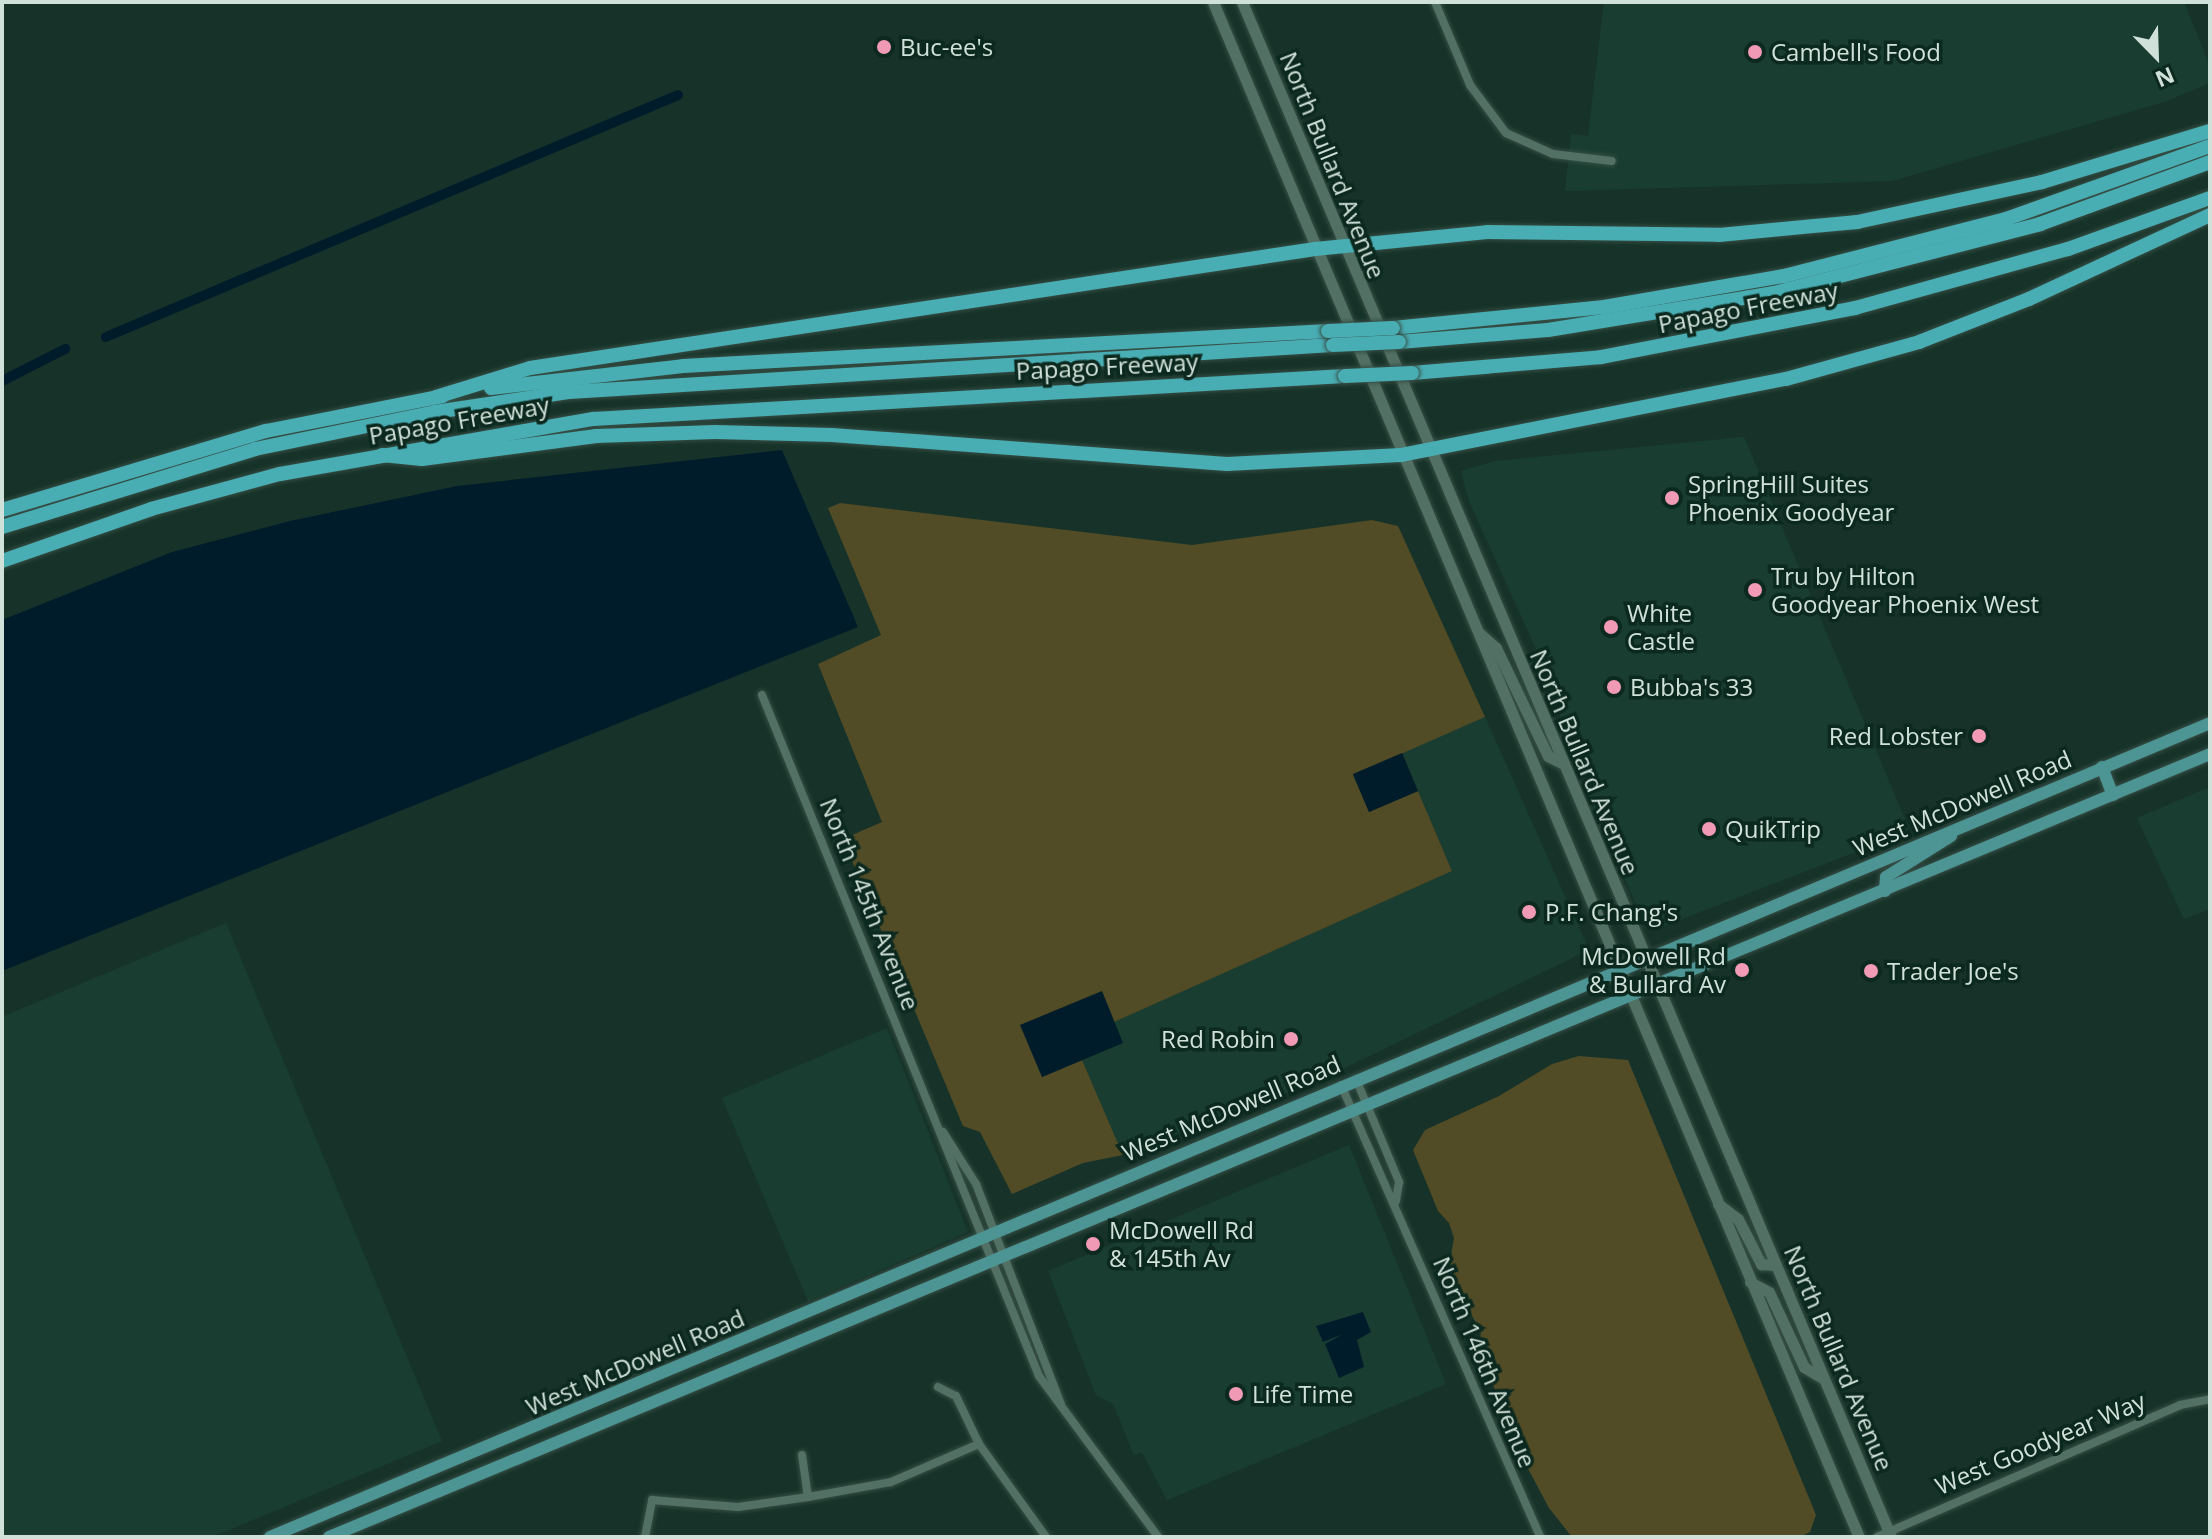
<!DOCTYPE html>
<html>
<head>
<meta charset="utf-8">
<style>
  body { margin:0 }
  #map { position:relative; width:2212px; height:1539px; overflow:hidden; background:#173329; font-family:"Open Sans",sans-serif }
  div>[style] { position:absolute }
  .built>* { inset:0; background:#193e31 }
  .green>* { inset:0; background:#514b26 }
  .water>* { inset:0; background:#001c2b }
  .canal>* { height:10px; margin:-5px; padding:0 5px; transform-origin:5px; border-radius:5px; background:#001c2b }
  .roads { filter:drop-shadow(0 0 2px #364e45) drop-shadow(0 0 2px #364e45) }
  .street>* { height:8px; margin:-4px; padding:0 4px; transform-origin:4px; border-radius:4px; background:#527063 }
  .secondary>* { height:11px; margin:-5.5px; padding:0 5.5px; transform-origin:5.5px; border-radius:5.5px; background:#527063 }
  .primary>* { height:12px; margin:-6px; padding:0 6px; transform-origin:6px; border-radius:6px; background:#4d9594 }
  .highway>* { height:14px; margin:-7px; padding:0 7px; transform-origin:7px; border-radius:7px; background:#49aeb4 }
  .bridges { filter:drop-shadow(0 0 2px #364e45) drop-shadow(0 0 2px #364e45) }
  .highway-bridge>* { height:14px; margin:-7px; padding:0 7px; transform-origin:7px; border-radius:7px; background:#49aeb4 }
  .dots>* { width:22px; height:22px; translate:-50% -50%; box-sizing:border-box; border:4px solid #0c291f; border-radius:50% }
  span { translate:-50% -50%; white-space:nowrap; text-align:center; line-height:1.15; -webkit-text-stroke:7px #0c291f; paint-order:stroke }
  .poi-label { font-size:24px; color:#d0e1d9 }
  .left { translate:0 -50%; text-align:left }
  .right { translate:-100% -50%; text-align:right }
  .street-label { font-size:24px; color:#d0e1d9 }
  .frame { position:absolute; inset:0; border:4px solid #d0e1d9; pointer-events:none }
  .north { position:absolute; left:2116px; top:16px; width:80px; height:80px; -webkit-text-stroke:6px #0c291f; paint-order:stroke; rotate:157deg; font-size:22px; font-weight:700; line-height:32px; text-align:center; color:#d0e1d9 }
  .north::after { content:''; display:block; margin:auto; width:28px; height:36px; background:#d0e1d9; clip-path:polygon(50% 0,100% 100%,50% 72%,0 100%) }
</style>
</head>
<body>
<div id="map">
  <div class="built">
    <div style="clip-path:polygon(1604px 2px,2184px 2px,2210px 66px,2210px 83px,2164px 102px,1892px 181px,1565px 191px,1571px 134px,1588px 136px)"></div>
    <div style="clip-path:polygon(1744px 437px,1910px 831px,1656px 929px,1642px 918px,1588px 794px,1537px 651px,1469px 501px,1461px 471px,1495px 461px)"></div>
    <div style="clip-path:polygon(1485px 717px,1589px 950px,1315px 1082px,1123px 1155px,1082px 1060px,1123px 1043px,1114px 1022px,1452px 871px,1402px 753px)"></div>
    <div style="clip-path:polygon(2210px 787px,2210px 909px,2184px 919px,2137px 818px)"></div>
    <div style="clip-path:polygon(226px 923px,442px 1441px,212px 1537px,2px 1537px,2px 1017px)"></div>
    <div style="clip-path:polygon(887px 1028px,968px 1232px,808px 1301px,722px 1098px)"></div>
    <div style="clip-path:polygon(1349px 1145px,1446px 1384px,1167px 1500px,1142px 1452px,1134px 1455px,1113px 1404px,1096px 1395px,1048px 1271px)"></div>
  </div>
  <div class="green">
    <div style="clip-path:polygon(840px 503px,1192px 545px,1372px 520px,1398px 526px,1485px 717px,1353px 775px,1369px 812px,1418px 791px,1452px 871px,1114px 1022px,1101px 992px,1042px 1077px,1082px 1060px,1123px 1155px,1083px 1163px,1012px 1194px,980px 1132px,963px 1126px,843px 839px,882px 822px,818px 664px,881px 635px,828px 508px)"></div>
    <div style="clip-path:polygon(1579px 1056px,1628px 1060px,1816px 1515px,1810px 1532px,1800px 1537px,1572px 1537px,1549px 1508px,1516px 1446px,1479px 1347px,1481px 1332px,1448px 1272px,1454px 1238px,1449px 1223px,1438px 1211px,1413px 1150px,1425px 1130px,1499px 1096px,1552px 1064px)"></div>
  </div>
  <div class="water">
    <div style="clip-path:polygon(782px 450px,858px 627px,2px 971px,2px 620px,172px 552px,290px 521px,457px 486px)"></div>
    <div style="clip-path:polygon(1402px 753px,1418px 791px,1369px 812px,1353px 774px)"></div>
    <div style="clip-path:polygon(1102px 991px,1123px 1043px,1042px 1077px,1020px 1025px)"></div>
    <div style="clip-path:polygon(1363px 1312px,1371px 1332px,1357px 1340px,1364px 1367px,1339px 1378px,1325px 1344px,1343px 1334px,1323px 1342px,1316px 1326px)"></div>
  </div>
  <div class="canal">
    <div style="left:106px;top:337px;width:621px;rotate:-22.93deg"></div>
    <div style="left:2px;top:381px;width:71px;rotate:-26.9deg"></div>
  </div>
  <div class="roads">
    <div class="street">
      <div style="left:1435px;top:2px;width:90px;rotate:67.1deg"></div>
      <div style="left:1470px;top:85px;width:60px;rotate:53.1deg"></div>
      <div style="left:1506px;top:133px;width:51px;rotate:24.1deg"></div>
      <div style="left:1553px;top:154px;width:59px;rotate:6.8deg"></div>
      <div style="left:762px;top:695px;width:735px;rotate:67.87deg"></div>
      <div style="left:1039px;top:1376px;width:200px;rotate:53.5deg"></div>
      <div style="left:1356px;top:1079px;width:112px;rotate:67.3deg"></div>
      <div style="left:1399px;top:1182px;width:19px;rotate:99deg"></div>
      <div style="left:1341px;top:1085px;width:494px;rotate:66.2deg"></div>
      <div style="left:943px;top:1132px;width:62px;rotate:57.6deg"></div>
      <div style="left:976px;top:1184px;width:236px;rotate:68.9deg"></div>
      <div style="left:938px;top:1387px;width:20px;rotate:27deg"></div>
      <div style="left:956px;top:1396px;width:53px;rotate:64.4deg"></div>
      <div style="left:979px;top:1444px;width:115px;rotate:54.2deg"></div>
      <div style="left:802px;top:1455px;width:42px;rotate:81.9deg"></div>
      <div style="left:645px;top:1537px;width:38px;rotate:-79deg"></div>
      <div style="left:652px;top:1500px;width:86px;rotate:4.7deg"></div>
      <div style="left:738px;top:1507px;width:71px;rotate:-8.1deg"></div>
      <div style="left:808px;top:1497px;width:84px;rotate:-10.2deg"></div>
      <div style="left:891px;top:1482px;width:96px;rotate:-23.4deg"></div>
      <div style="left:1877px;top:1537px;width:331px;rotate:-23.5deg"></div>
      <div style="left:2180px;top:1405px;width:31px;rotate:-11deg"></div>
    </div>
    <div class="secondary">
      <div style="left:1213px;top:2px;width:1665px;rotate:67.18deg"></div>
      <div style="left:1242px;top:2px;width:1667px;rotate:67.08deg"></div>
      <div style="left:1479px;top:633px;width:23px;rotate:41deg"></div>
      <div style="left:1496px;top:648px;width:120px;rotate:64.3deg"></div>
      <div style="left:1548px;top:756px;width:18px;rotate:27deg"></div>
      <div style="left:1718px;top:1204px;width:25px;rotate:37deg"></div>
      <div style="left:1738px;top:1219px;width:51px;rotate:62.9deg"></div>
      <div style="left:1761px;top:1264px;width:15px;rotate:4deg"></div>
      <div style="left:1750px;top:1282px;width:21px;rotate:28deg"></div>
      <div style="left:1769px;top:1292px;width:83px;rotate:65deg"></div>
      <div style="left:1804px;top:1367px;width:23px;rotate:31deg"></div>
    </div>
    <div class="primary">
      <div style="left:2102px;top:767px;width:30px;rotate:69deg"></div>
      <div style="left:1885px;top:891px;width:14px;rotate:-86deg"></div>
      <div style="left:1886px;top:877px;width:77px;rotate:-32.2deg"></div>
      <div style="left:270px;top:1537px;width:2104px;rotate:-22.76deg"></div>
      <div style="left:329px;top:1537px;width:2037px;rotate:-22.6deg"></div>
    </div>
    <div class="highway">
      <div style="left:1393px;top:328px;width:212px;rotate:-5.7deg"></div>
      <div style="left:1604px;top:307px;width:183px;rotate:-9.8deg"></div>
      <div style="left:1784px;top:276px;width:229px;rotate:-14.4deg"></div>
      <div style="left:2006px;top:219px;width:217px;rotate:-19.7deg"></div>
      <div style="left:1399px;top:342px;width:149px;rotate:-4.6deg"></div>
      <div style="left:1548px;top:330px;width:229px;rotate:-9.3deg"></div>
      <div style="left:1774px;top:293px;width:275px;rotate:-14.5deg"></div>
      <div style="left:2040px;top:224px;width:181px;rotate:-20deg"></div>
      <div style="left:1412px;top:373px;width:190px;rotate:-4.8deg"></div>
      <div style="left:1601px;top:357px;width:259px;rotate:-10.9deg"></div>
      <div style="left:1855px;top:308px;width:221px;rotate:-15.5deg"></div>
      <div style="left:2068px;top:249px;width:151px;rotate:-19.8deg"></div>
      <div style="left:491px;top:388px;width:193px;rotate:-6.5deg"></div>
      <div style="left:683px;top:366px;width:646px;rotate:-3.11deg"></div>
      <div style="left:436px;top:397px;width:98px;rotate:-17.1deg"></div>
      <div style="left:530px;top:368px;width:794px;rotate:-8.62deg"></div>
      <div style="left:1315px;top:249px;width:173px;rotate:-5.6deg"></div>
      <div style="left:1487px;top:232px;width:232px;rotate:0.7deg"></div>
      <div style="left:1719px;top:235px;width:139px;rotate:-5.4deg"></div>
      <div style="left:1857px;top:222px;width:189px;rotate:-12.2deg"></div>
      <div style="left:2042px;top:182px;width:176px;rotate:-16.9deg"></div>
      <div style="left:382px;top:455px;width:40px;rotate:5.7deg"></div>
      <div style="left:422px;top:459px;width:176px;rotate:-7.5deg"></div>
      <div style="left:596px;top:436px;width:119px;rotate:-1.9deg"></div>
      <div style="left:715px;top:432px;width:117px;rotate:1.5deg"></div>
      <div style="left:832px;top:435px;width:396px;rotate:4.2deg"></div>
      <div style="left:1227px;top:464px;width:174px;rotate:-3deg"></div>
      <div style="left:1401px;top:455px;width:392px;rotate:-11.2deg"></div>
      <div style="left:1786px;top:379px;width:138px;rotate:-15.5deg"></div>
      <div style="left:1919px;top:342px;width:118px;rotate:-21.4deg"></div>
      <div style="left:2029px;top:299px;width:200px;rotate:-24.9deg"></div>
      <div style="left:2px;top:510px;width:276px;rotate:-16.7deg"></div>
      <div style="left:266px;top:431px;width:180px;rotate:-11.2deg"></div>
      <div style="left:2px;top:527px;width:265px;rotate:-17.1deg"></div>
      <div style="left:255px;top:449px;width:184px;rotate:-11.6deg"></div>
      <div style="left:435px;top:412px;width:135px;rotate:-8.5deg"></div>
      <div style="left:569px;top:392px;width:765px;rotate:-3.52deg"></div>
      <div style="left:2px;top:561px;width:158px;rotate:-19.2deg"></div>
      <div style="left:151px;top:509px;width:134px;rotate:-15.2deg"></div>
      <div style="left:280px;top:474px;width:318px;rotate:-10deg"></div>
      <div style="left:593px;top:419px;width:753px;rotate:-3.27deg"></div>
    </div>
  </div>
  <div class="bridges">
    <div class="highway-bridge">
      <div style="left:1328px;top:331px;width:65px;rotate:-2.6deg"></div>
      <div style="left:1333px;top:345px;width:66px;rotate:-2.6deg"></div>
      <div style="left:1345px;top:376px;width:67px;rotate:-2.6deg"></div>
    </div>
  </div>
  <div class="dots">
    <div style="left:884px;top:47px;background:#f09ab5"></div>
    <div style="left:1755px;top:52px;background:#f09ab5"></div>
    <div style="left:1672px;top:498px;background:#f09ab5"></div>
    <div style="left:1755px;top:590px;background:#f09ab5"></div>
    <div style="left:1611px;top:627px;background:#f09ab5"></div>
    <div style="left:1614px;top:687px;background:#f09ab5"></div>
    <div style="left:1979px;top:736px;background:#f09ab5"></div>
    <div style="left:1709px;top:829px;background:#f09ab5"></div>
    <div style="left:1529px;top:912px;background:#f09ab5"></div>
    <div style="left:1742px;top:970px;background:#f09ab5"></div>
    <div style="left:1871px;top:971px;background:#f09ab5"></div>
    <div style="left:1291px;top:1039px;background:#f09ab5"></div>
    <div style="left:1093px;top:1244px;background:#f09ab5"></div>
    <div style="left:1236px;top:1394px;background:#f09ab5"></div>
  </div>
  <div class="poi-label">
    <span class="left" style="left:900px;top:47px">Buc-ee's</span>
    <span class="left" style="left:1771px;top:52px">Cambell's Food</span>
    <span class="left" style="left:1688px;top:498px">SpringHill Suites<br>Phoenix Goodyear</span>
    <span class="left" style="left:1771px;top:590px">Tru by Hilton<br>Goodyear Phoenix West</span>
    <span class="left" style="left:1627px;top:627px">White<br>Castle</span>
    <span class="left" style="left:1630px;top:687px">Bubba's 33</span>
    <span class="right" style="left:1963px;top:736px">Red Lobster</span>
    <span class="left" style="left:1725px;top:829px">QuikTrip</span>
    <span class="left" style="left:1545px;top:912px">P.F. Chang's</span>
    <span class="right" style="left:1726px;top:970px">McDowell Rd<br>&amp; Bullard Av</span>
    <span class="left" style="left:1887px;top:971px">Trader Joe's</span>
    <span class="right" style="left:1275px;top:1039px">Red Robin</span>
    <span class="left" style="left:1109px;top:1244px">McDowell Rd<br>&amp; 145th Av</span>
    <span class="left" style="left:1252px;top:1394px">Life Time</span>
  </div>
  <div class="street-label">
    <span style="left:1333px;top:165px;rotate:68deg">North Bullard Avenue</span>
    <span style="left:1748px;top:307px;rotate:-11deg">Papago Freeway</span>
    <span style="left:1107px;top:366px;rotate:-3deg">Papago Freeway</span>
    <span style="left:459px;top:420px;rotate:-10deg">Papago Freeway</span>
    <span style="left:1585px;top:762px;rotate:67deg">North Bullard Avenue</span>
    <span style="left:1962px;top:803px;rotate:-23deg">West McDowell Road</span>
    <span style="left:870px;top:904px;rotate:68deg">North 145th Avenue</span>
    <span style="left:1231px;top:1108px;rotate:-23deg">West McDowell Road</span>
    <span style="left:1839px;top:1358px;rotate:67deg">North Bullard Avenue</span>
    <span style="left:635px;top:1362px;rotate:-23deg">West McDowell Road</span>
    <span style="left:1485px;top:1362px;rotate:67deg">North 146th Avenue</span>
    <span style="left:2040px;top:1443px;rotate:-23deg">West Goodyear Way</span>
  </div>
  <div class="frame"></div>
  <div class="north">N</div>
</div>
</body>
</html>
